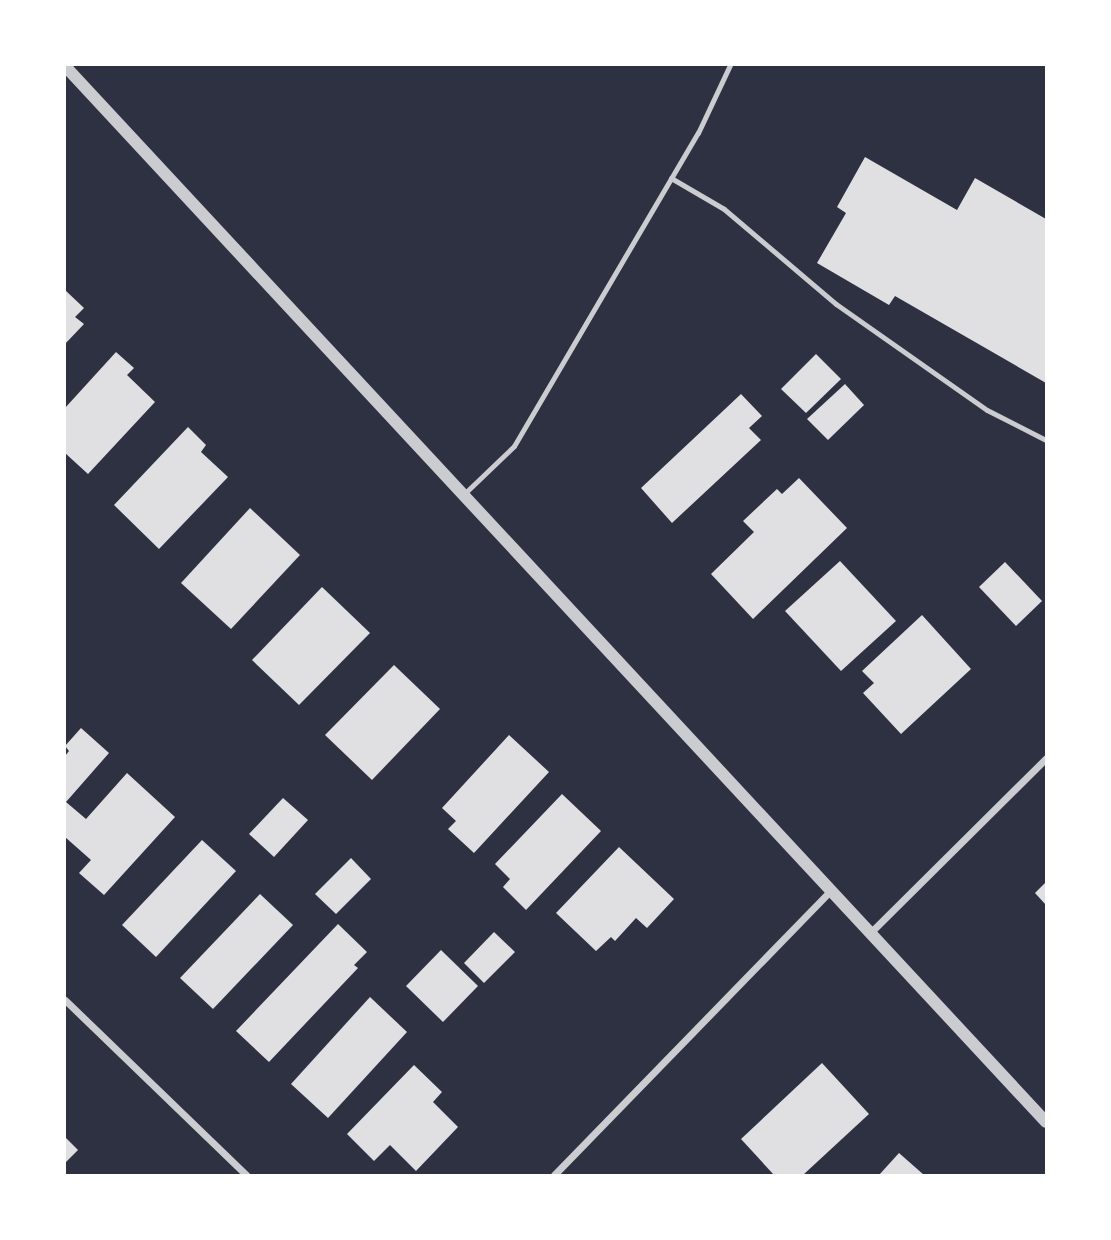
<!DOCTYPE html>
<html>
<head>
<meta charset="utf-8">
<style>
  body { margin:0 }
  #map { position:relative; width:1111px; height:1240px; overflow:hidden; background:#2d3142; font-family:Manrope,sans-serif }
  div>[style] { position:absolute }
  .building>* { inset:0; background:#e0e0e3 }
  .service>* { height:5px; margin:-2.5px; padding:0 2.5px; transform-origin:2.5px; border-radius:2.5px; background:#caccd0 }
  .minor>* { height:7px; margin:-3.5px; padding:0 3.5px; transform-origin:3.5px; border-radius:3.5px; background:#caccd0 }
  .tertiary>* { height:12px; margin:-6px; padding:0 6px; transform-origin:6px; border-radius:6px; background:#caccd0 }
  span { translate:-50% -50%; white-space:nowrap; text-align:center; line-height:1.15; -webkit-text-stroke:5px #fff; paint-order:stroke }
  .frame { position:absolute; inset:0; border:66px solid #fff; pointer-events:none }
</style>
</head>
<body>
<div id="map">
  <div class="building">
    <div style="clip-path:polygon(865px 157px,957px 210px,975px 178px,1046px 219px,1046px 383px,895px 296px,889px 305px,817px 263px,846px 213px,837px 207px)"></div>
    <div style="clip-path:polygon(65px 290px,84px 308px,75px 317px,84px 324px,65px 344px)"></div>
    <div style="clip-path:polygon(116px 352px,134px 368px,127px 375px,155px 402px,88px 474px,65px 453px,65px 408px)"></div>
    <div style="clip-path:polygon(816px 354px,841px 379px,806px 413px,781px 389px)"></div>
    <div style="clip-path:polygon(845px 384px,864px 405px,828px 440px,807px 419px)"></div>
    <div style="clip-path:polygon(741px 394px,762px 416px,749px 428px,761px 440px,672px 523px,641px 488px)"></div>
    <div style="clip-path:polygon(188px 427px,206px 445px,201px 452px,228px 477px,159px 549px,114px 505px)"></div>
    <div style="clip-path:polygon(799px 478px,847px 528px,753px 619px,711px 574px,754px 532px,743px 521px,777px 489px,782px 494px)"></div>
    <div style="clip-path:polygon(250px 508px,300px 555px,231px 629px,181px 583px)"></div>
    <div style="clip-path:polygon(840px 561px,896px 621px,841px 671px,785px 611px)"></div>
    <div style="clip-path:polygon(1005px 562px,1042px 601px,1016px 626px,979px 587px)"></div>
    <div style="clip-path:polygon(322px 587px,370px 633px,299px 705px,252px 660px)"></div>
    <div style="clip-path:polygon(922px 615px,971px 669px,901px 734px,863px 693px,874px 683px,862px 671px)"></div>
    <div style="clip-path:polygon(394px 665px,440px 709px,372px 780px,325px 735px)"></div>
    <div style="clip-path:polygon(81px 728px,109px 753px,66px 802px,86px 819px,127px 773px,175px 817px,104px 895px,79px 873px,91px 860px,65px 837px,65px 756px,69px 751px,65px 746px)"></div>
    <div style="clip-path:polygon(509px 735px,549px 772px,474px 853px,448px 829px,456px 821px,442px 808px)"></div>
    <div style="clip-path:polygon(562px 794px,601px 831px,526px 910px,503px 887px,510px 879px,495px 864px)"></div>
    <div style="clip-path:polygon(283px 798px,308px 820px,274px 857px,249px 834px)"></div>
    <div style="clip-path:polygon(202px 840px,236px 871px,156px 957px,122px 925px)"></div>
    <div style="clip-path:polygon(619px 847px,674px 899px,647px 928px,636px 918px,615px 941px,611px 937px,596px 951px,556px 913px)"></div>
    <div style="clip-path:polygon(351px 858px,371px 879px,336px 914px,315px 894px)"></div>
    <div style="clip-path:polygon(1046px 882px,1046px 905px,1035px 893px)"></div>
    <div style="clip-path:polygon(260px 894px,293px 925px,213px 1009px,180px 978px)"></div>
    <div style="clip-path:polygon(338px 924px,367px 952px,354px 965px,358px 968px,269px 1062px,236px 1031px)"></div>
    <div style="clip-path:polygon(494px 932px,515px 952px,484px 983px,464px 963px)"></div>
    <div style="clip-path:polygon(441px 950px,478px 986px,443px 1022px,406px 986px)"></div>
    <div style="clip-path:polygon(370px 997px,407px 1032px,328px 1118px,291px 1084px)"></div>
    <div style="clip-path:polygon(822px 1063px,869px 1114px,803px 1175px,774px 1175px,741px 1139px)"></div>
    <div style="clip-path:polygon(414px 1065px,442px 1092px,433px 1102px,458px 1127px,416px 1171px,390px 1145px,374px 1161px,347px 1134px)"></div>
    <div style="clip-path:polygon(65px 1137px,78px 1150px,65px 1163px)"></div>
    <div style="clip-path:polygon(899px 1153px,924px 1175px,879px 1175px)"></div>
  </div>
  <div class="service">
    <div style="left:671px;top:178px;width:61px;rotate:30.3deg"></div>
    <div style="left:724px;top:209px;width:147px;rotate:40.3deg"></div>
    <div style="left:836px;top:304px;width:184px;rotate:35.1deg"></div>
    <div style="left:987px;top:410px;width:66px;rotate:27deg"></div>
    <div style="left:464px;top:494px;width:69px;rotate:-43.8deg"></div>
    <div style="left:514px;top:446px;width:363px;rotate:-59.6deg"></div>
    <div style="left:698px;top:133px;width:75px;rotate:-64.8deg"></div>
  </div>
  <div class="minor">
    <div style="left:870px;top:933px;width:248px;rotate:-44.8deg"></div>
    <div style="left:65px;top:1000px;width:252px;rotate:44deg"></div>
    <div style="left:554px;top:1175px;width:397px;rotate:-45.8deg"></div>
  </div>
  <div class="tertiary">
    <div style="left:65px;top:66px;width:1441px;rotate:47.11deg"></div>
  </div>
  <div class="frame"></div>
</div>
</body>
</html>
